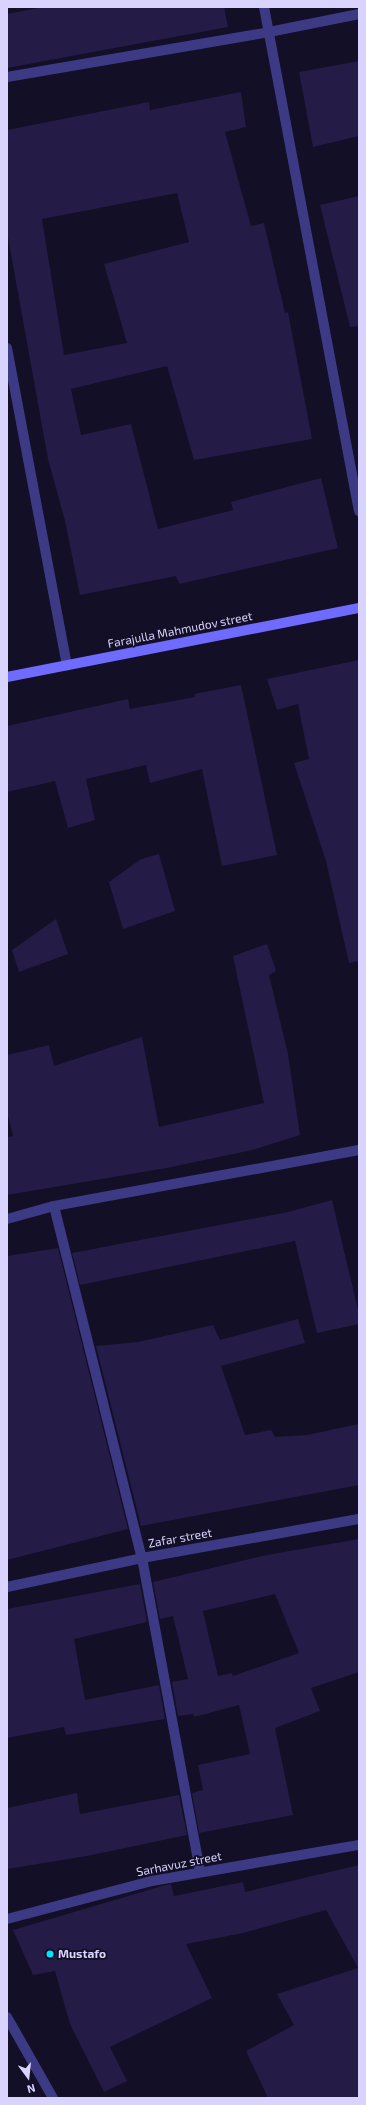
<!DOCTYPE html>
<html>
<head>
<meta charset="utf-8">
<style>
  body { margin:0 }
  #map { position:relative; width:366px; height:2105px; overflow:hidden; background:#130f26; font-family:"Exo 2",sans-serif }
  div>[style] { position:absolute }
  .building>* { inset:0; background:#241b47 }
  .minor>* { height:10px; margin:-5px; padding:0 5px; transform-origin:5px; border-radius:5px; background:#3d3a85 }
  .secondary>* { height:10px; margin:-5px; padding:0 5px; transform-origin:5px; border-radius:5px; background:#6f6bff }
  .dots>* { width:11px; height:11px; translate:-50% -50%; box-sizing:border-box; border:2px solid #130f26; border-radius:50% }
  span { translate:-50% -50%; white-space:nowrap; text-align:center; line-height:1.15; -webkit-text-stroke:3.5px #130f26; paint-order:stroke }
  .street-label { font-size:12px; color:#d9d4ff }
  .poi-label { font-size:12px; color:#d9d4ff; font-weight:700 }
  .left { translate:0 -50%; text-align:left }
  .frame { position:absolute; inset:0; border:8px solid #d9d4ff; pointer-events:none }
  .north { position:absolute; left:8px; top:2057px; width:40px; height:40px; -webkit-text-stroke:3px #130f26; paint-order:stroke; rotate:165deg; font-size:11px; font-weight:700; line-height:16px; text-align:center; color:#d9d4ff }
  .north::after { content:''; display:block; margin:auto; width:14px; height:18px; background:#d9d4ff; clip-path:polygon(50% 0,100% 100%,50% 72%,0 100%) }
</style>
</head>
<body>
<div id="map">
  <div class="building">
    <div style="clip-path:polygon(43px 7px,224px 7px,228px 27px,7px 68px,7px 14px)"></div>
    <div style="clip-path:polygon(359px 61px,359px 136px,313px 147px,299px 72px)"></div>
    <div style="clip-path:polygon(evenodd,241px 92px,246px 127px,225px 132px,251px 226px,264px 223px,285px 313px,288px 312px,312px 439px,194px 460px,167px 366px,71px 389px,81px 435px,131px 424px,158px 529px,233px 510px,231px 502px,321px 478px,338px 548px,179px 584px,176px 576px,80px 595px,65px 521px,48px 459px,7px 232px,7px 130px,149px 102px,150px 110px,241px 92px,177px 193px,189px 242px,104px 264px,127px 343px,64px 355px,42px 219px,177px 193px)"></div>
    <div style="clip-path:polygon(359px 196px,359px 326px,350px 327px,320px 205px)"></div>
    <div style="clip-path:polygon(359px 660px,359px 961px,349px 963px,326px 861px,294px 763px,309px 759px,298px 704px,277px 710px,267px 679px)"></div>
    <div style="clip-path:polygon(241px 685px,277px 855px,222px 866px,202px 769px,150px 783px,146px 765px,86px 779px,95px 820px,68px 828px,55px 781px,7px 792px,7px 726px,128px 699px,130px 709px,195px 697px,194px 694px)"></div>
    <div style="clip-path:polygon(159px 854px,175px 911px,123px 929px,109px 882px,141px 859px)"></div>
    <div style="clip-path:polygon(56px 919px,68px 954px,19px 972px,12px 950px)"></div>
    <div style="clip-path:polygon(267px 944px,276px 971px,269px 975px,288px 1054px,300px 1135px,252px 1150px,167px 1168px,7px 1195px,7px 1137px,13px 1136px,7px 1112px,7px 1055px,49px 1045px,54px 1066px,142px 1037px,159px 1127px,264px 1103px,233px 956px)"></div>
    <div style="clip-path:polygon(332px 1200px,359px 1314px,359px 1324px,317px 1333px,295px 1241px,80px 1285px,72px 1253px,288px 1212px)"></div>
    <div style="clip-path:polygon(58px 1248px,128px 1529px,7px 1560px,7px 1256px)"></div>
    <div style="clip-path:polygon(298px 1319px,305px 1343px,221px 1366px,245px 1435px,271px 1430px,275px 1437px,307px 1435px,359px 1424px,359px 1485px,141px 1526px,96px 1346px,138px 1342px,213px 1325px,220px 1340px)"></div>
    <div style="clip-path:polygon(evenodd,359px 1539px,359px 1672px,311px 1688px,320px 1711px,275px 1728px,293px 1815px,199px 1833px,192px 1793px,203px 1790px,198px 1765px,250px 1754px,239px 1705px,194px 1717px,193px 1714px,178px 1716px,172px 1682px,188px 1679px,173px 1616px,160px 1619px,153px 1582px,267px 1555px,359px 1539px,275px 1594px,299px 1653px,233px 1676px,232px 1673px,218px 1676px,203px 1611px,275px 1594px)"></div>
    <div style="clip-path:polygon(140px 1584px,147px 1622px,74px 1639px,85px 1700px,159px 1685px,165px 1719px,66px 1735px,64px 1727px,7px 1738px,7px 1609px)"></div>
    <div style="clip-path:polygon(77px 1793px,80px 1814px,179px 1795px,187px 1835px,87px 1856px,7px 1869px,7px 1808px)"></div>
    <div style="clip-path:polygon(359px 1865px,359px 2098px,268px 2098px,246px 2051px,294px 2025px,277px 1994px,358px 1968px,326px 1910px,243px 1933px,186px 1944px,212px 1998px,110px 2047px,127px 2081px,104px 2092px,70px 2024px,55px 1971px,33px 1975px,13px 1930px,162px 1886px,171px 1884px,174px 1896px,243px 1882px,245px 1892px)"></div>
  </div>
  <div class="minor">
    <div style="left:264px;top:7px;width:513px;rotate:79.33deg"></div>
    <div style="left:7px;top:77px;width:266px;rotate:-9.7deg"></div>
    <div style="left:269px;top:32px;width:92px;rotate:-11.3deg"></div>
    <div style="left:7px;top:348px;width:323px;rotate:79.3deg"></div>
    <div style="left:54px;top:1206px;width:363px;rotate:76deg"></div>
    <div style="left:142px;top:1558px;width:319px;rotate:79.5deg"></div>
    <div style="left:7px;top:1219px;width:49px;rotate:-15.5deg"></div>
    <div style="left:54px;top:1206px;width:310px;rotate:-10.4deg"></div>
    <div style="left:7px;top:1587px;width:138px;rotate:-12.1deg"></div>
    <div style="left:142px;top:1558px;width:220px;rotate:-10.2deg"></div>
    <div style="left:7px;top:1919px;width:150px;rotate:-14.7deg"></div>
    <div style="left:152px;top:1881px;width:210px;rotate:-9.9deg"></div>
    <div style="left:7px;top:2017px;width:93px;rotate:60.4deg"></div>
  </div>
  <div class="secondary">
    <div style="left:7px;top:677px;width:359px;rotate:-11.1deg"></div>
  </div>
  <div class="dots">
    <div style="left:50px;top:1954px;background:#00e5ff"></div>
  </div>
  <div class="street-label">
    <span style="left:180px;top:630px;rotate:-11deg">Farajulla Mahmudov street</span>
    <span style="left:180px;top:1538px;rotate:-10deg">Zafar street</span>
    <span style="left:179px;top:1864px;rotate:-11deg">Sarhavuz street</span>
  </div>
  <div class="poi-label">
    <span class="left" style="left:58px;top:1954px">Mustafo</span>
  </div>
  <div class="frame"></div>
  <div class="north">N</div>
</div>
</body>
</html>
